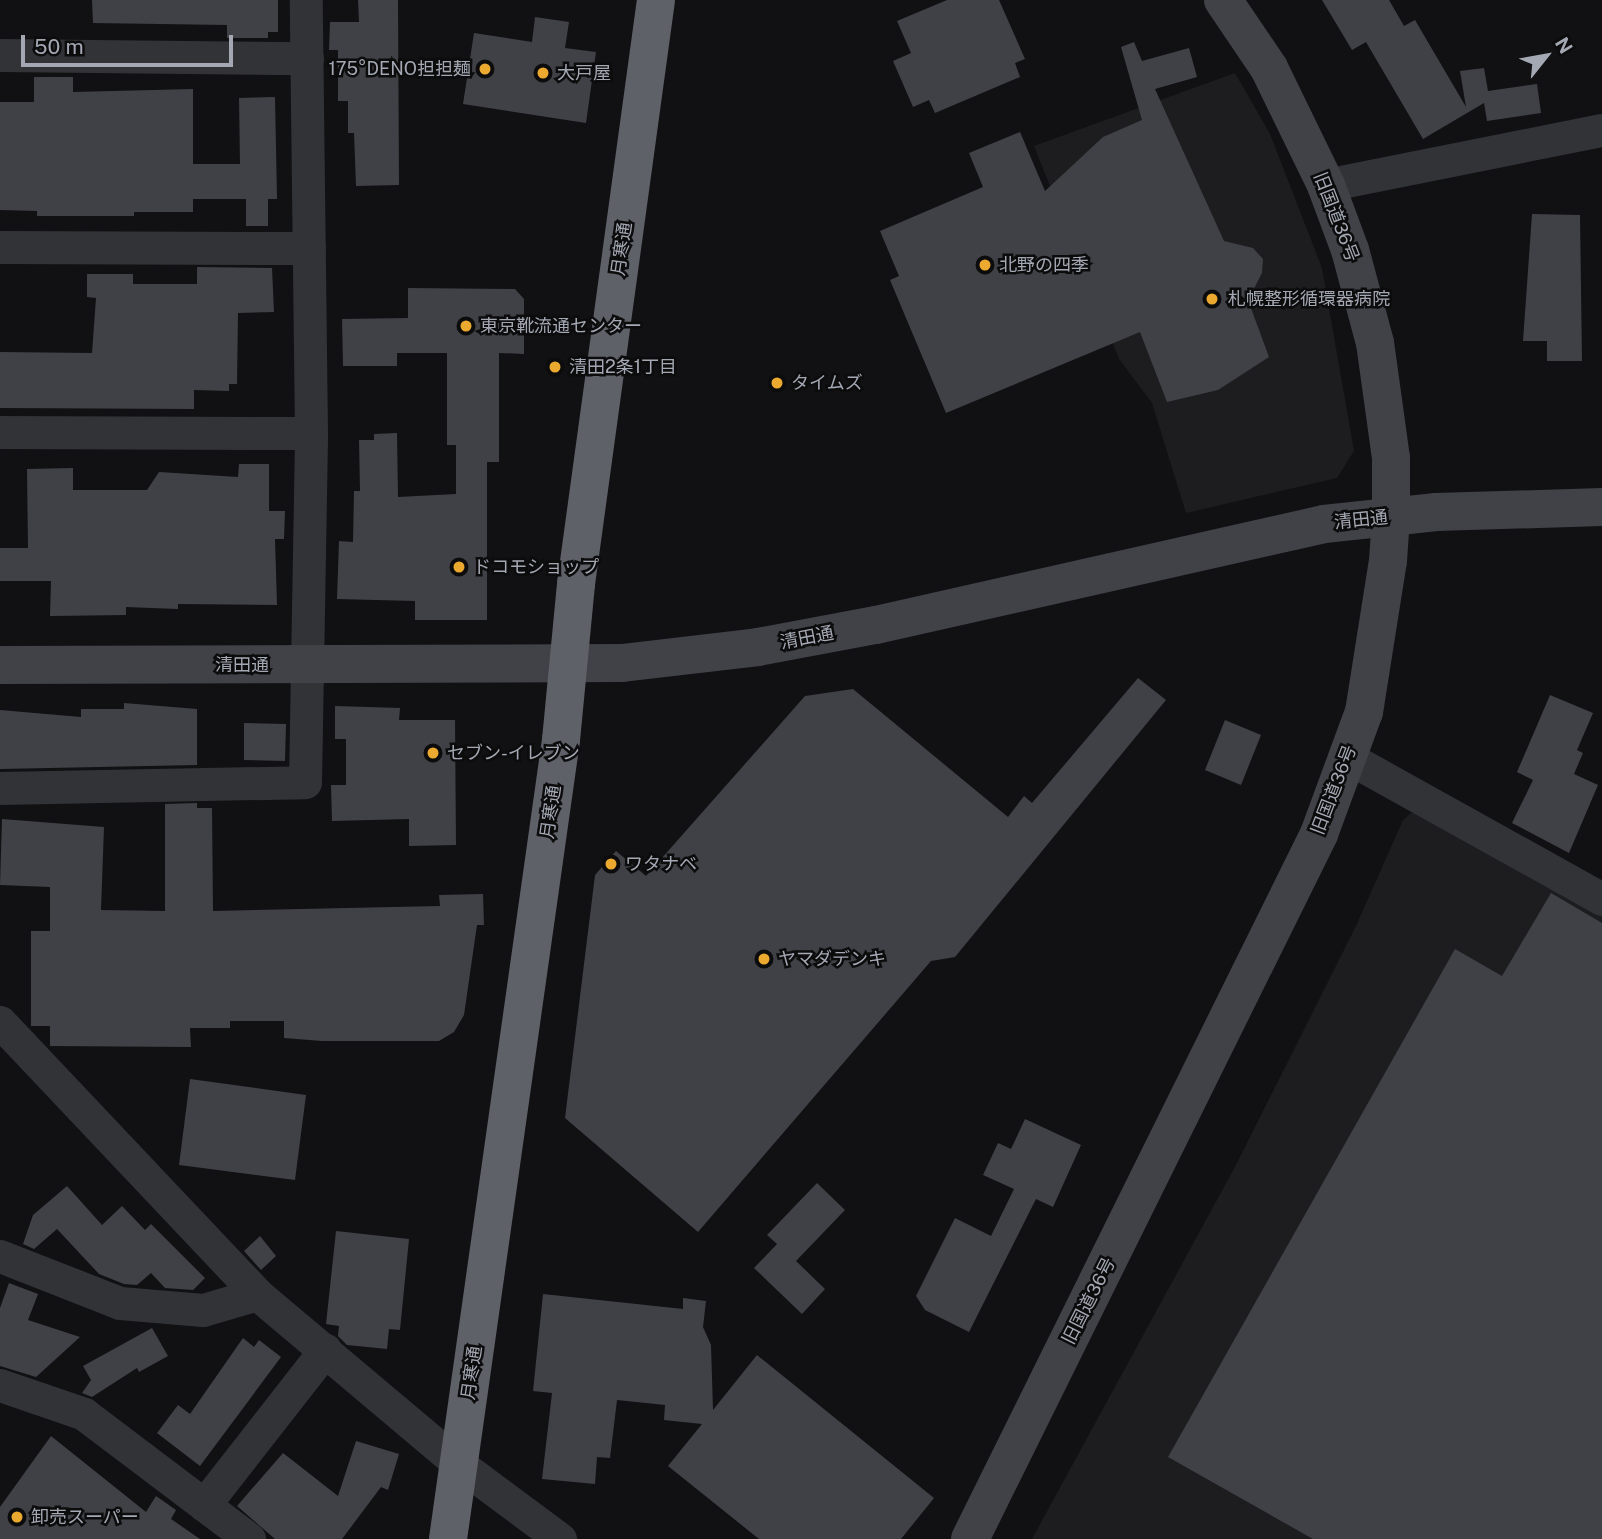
<!DOCTYPE html>
<html>
<head>
<meta charset="utf-8">
<style>
  body { margin:0 }
  #map { position:relative; width:1602px; height:1539px; overflow:hidden; background:#111113; font-family:"Public Sans","Noto Sans JP",sans-serif }
  div>[style] { position:absolute }
  .built>* { inset:0; background:#1d1d1f }
  .building>* { inset:0; background:#404146 }
  .street>* { height:33px; margin:-16.5px; padding:0 16.5px; transform-origin:16.5px; border-radius:16.5px; background:#323337 }
  .secondary>* { height:38px; margin:-19px; padding:0 19px; transform-origin:19px; border-radius:19px; background:#404247 }
  .highway>* { height:38px; margin:-19px; padding:0 19px; transform-origin:19px; border-radius:19px; background:#5e6168 }
  .dots>* { width:19px; height:19px; translate:-50% -50%; box-sizing:border-box; border:4px solid #0c0c0d; border-radius:50% }
  span { translate:-50% -50%; white-space:nowrap; text-align:center; line-height:1.15; -webkit-text-stroke:5px #0c0c0d; paint-order:stroke }
  .poi-label { font-size:18px; color:#a3a8b3 }
  .right { translate:-100% -50%; text-align:right }
  .left { translate:0 -50%; text-align:left }
  .street-label { font-size:18px; color:#a3a8b3 }
  .north { position:absolute; left:1511px; top:21px; width:70px; height:70px; -webkit-text-stroke:5px #0c0c0d; paint-order:stroke; rotate:59deg; font-size:19px; font-weight:700; line-height:28px; text-align:center; color:#a3a8b3 }
  .north::after { content:''; display:block; margin:auto; width:24px; height:32px; background:#a3a8b3; clip-path:polygon(50% 0,100% 100%,50% 72%,0 100%) }
  .scale { position:absolute; left:21px; top:35px; width:212px; height:32px; box-sizing:border-box; border:4px solid #a3a8b3; border-top:0; padding-left:9px; font-size:21px; line-height:24px; white-space:nowrap; color:#a3a8b3; -webkit-text-stroke:5px #0c0c0d; paint-order:stroke }
</style>
</head>
<body>
<div id="map">
  <div class="built">
    <div style="clip-path:polygon(1235px 73px,1270px 134px,1322px 268px,1354px 451px,1337px 478px,1186px 513px,1152px 403px,1119px 359px,1034px 146px)"></div>
    <div style="clip-path:polygon(1417px 808px,1602px 916px,1602px 1539px,1032px 1539px,1236px 1165px,1356px 926px,1403px 820px)"></div>
  </div>
  <div class="building">
    <div style="clip-path:polygon(92px 0,278px 0,278px 32px,268px 32px,268px 38px,227px 38px,227px 25px,93px 23px)"></div>
    <div style="clip-path:polygon(358px 0,398px 0,399px 185px,356px 186px,354px 133px,348px 133px,348px 101px,338px 101px,338px 50px,329px 50px,330px 22px,359px 22px)"></div>
    <div style="clip-path:polygon(947px 0,999px 0,1025px 59px,1015px 63px,1020px 77px,935px 113px,929px 100px,913px 107px,893px 61px,911px 53px,897px 21px)"></div>
    <div style="clip-path:polygon(1322px 0,1389px 0,1404px 26px,1415px 20px,1466px 107px,1460px 71px,1484px 68px,1488px 91px,1537px 84px,1541px 113px,1487px 121px,1484px 103px,1423px 139px,1366px 42px,1352px 50px)"></div>
    <div style="clip-path:polygon(535px 17px,569px 22px,565px 48px,596px 52px,586px 123px,463px 104px,474px 33px,532px 42px)"></div>
    <div style="clip-path:polygon(1134px 42px,1142px 61px,1189px 48px,1197px 77px,1155px 89px,1224px 241px,1253px 248px,1263px 259px,1262px 273px,1248px 300px,1269px 357px,1218px 390px,1167px 402px,1140px 332px,946px 413px,890px 280px,899px 276px,880px 231px,983px 187px,969px 153px,1020px 132px,1045px 191px,1103px 137px,1142px 120px,1121px 47px)"></div>
    <div style="clip-path:polygon(34px 77px,73px 77px,73px 92px,193px 89px,193px 164px,240px 164px,239px 98px,275px 97px,277px 199px,268px 199px,268px 226px,246px 226px,246px 199px,193px 199px,193px 212px,134px 212px,134px 216px,37px 216px,37px 211px,0 210px,0 102px,34px 102px)"></div>
    <div style="clip-path:polygon(1532px 214px,1580px 215px,1582px 361px,1547px 361px,1547px 341px,1523px 341px)"></div>
    <div style="clip-path:polygon(197px 267px,272px 268px,274px 312px,238px 313px,237px 384px,229px 384px,229px 391px,194px 390px,194px 409px,0 408px,0 352px,92px 353px,96px 298px,87px 297px,87px 274px,133px 274px,133px 284px,197px 284px)"></div>
    <div style="clip-path:polygon(408px 288px,515px 289px,524px 299px,524px 354px,499px 353px,499px 462px,487px 462px,487px 620px,415px 620px,415px 601px,337px 599px,339px 541px,353px 542px,354px 491px,360px 491px,359px 440px,374px 440px,374px 434px,397px 433px,398px 497px,456px 494px,456px 445px,447px 445px,447px 353px,397px 353px,397px 366px,343px 366px,342px 319px,408px 318px)"></div>
    <div style="clip-path:polygon(239px 464px,269px 464px,269px 511px,285px 511px,284px 539px,275px 539px,277px 605px,178px 604px,178px 609px,126px 607px,126px 615px,50px 616px,51px 581px,0 581px,0 548px,28px 548px,27px 469px,73px 468px,73px 490px,147px 490px,159px 472px,238px 477px)"></div>
    <div style="clip-path:polygon(1138px 678px,1166px 700px,955px 957px,931px 961px,698px 1232px,565px 1118px,595px 875px,616px 851px,646px 876px,805px 696px,853px 689px,1008px 817px,1024px 796px,1032px 803px)"></div>
    <div style="clip-path:polygon(1550px 695px,1593px 713px,1577px 750px,1583px 753px,1574px 774px,1598px 785px,1569px 853px,1512px 823px,1533px 780px,1517px 772px)"></div>
    <div style="clip-path:polygon(124px 703px,197px 709px,197px 765px,0 769px,0 710px,81px 717px,81px 709px,124px 709px)"></div>
    <div style="clip-path:polygon(335px 706px,400px 708px,399px 720px,455px 720px,456px 845px,409px 846px,409px 819px,332px 821px,331px 785px,346px 785px,346px 739px,335px 739px)"></div>
    <div style="clip-path:polygon(1225px 720px,1261px 735px,1241px 785px,1205px 770px)"></div>
    <div style="clip-path:polygon(244px 723px,286px 724px,285px 761px,244px 760px)"></div>
    <div style="clip-path:polygon(197px 803px,197px 808px,212px 808px,213px 911px,440px 906px,439px 895px,483px 894px,484px 925px,477px 925px,464px 1015px,454px 1032px,439px 1041px,322px 1041px,284px 1038px,284px 1021px,230px 1021px,230px 1028px,190px 1028px,191px 1047px,50px 1046px,50px 1026px,31px 1026px,31px 931px,50px 931px,50px 887px,0 885px,2px 819px,104px 827px,101px 910px,165px 911px,165px 804px)"></div>
    <div style="clip-path:polygon(1551px 893px,1602px 923px,1602px 1539px,1313px 1539px,1168px 1457px,1455px 949px,1502px 976px)"></div>
    <div style="clip-path:polygon(190px 1079px,306px 1095px,295px 1180px,179px 1165px)"></div>
    <div style="clip-path:polygon(1025px 1119px,1081px 1145px,1053px 1207px,1036px 1199px,969px 1332px,925px 1310px,916px 1296px,955px 1218px,991px 1236px,1014px 1189px,983px 1175px,998px 1143px,1011px 1149px)"></div>
    <div style="clip-path:polygon(817px 1183px,845px 1210px,796px 1261px,825px 1289px,802px 1314px,754px 1268px,777px 1244px,767px 1235px)"></div>
    <div style="clip-path:polygon(67px 1186px,102px 1225px,122px 1206px,145px 1230px,151px 1224px,205px 1278px,193px 1290px,165px 1288px,151px 1273px,137px 1285px,124px 1284px,99px 1274px,57px 1229px,34px 1249px,23px 1244px,33px 1215px)"></div>
    <div style="clip-path:polygon(336px 1231px,409px 1239px,400px 1330px,389px 1329px,387px 1349px,347px 1345px,338px 1336px,339px 1326px,326px 1324px)"></div>
    <div style="clip-path:polygon(260px 1236px,276px 1256px,261px 1270px,244px 1251px)"></div>
    <div style="clip-path:polygon(9px 1283px,38px 1294px,28px 1320px,80px 1337px,36px 1377px,0 1366px,0 1308px)"></div>
    <div style="clip-path:polygon(543px 1294px,683px 1309px,683px 1298px,706px 1301px,703px 1327px,711px 1345px,713px 1410px,757px 1355px,934px 1498px,901px 1539px,759px 1539px,668px 1466px,702px 1424px,664px 1420px,665px 1405px,617px 1400px,610px 1458px,597px 1457px,595px 1484px,542px 1479px,552px 1393px,533px 1391px)"></div>
    <div style="clip-path:polygon(152px 1328px,168px 1356px,139px 1372px,137px 1368px,92px 1397px,82px 1393px,91px 1380px,83px 1366px)"></div>
    <div style="clip-path:polygon(243px 1338px,254px 1347px,259px 1340px,281px 1357px,200px 1466px,157px 1433px,178px 1405px,190px 1414px)"></div>
    <div style="clip-path:polygon(51px 1436px,146px 1512px,156px 1496px,176px 1510px,171px 1519px,200px 1539px,0 1539px,0 1507px)"></div>
    <div style="clip-path:polygon(356px 1441px,399px 1454px,388px 1490px,381px 1487px,342px 1539px,275px 1539px,237px 1506px,283px 1453px,338px 1496px)"></div>
  </div>
  <div class="street">
    <div style="left:0;top:55px;width:307px;rotate:0.6deg"></div>
    <div style="left:1326px;top:185px;width:281px;rotate:-11.3deg"></div>
    <div style="left:0;top:247px;width:309px;rotate:0.2deg"></div>
    <div style="left:0;top:432px;width:311px;rotate:0.2deg"></div>
    <div style="left:1347px;top:757px;width:292px;rotate:29.1deg"></div>
    <div style="left:0;top:788px;width:305px;rotate:-1.1deg"></div>
    <div style="left:305px;top:782px;width:349px;rotate:-89deg"></div>
    <div style="left:311px;top:433px;width:433px;rotate:-90.7deg"></div>
    <div style="left:0;top:1022px;width:374px;rotate:46.6deg"></div>
    <div style="left:257px;top:1294px;width:264px;rotate:40.1deg"></div>
    <div style="left:459px;top:1464px;width:126px;rotate:36.6deg"></div>
    <div style="left:0;top:1256px;width:129px;rotate:21.4deg"></div>
    <div style="left:120px;top:1303px;width:83px;rotate:4.8deg"></div>
    <div style="left:203px;top:1310px;width:56px;rotate:-16.5deg"></div>
    <div style="left:0;top:1385px;width:89px;rotate:19deg"></div>
    <div style="left:84px;top:1414px;width:207px;rotate:37.1deg"></div>
    <div style="left:204px;top:1505px;width:197px;rotate:-52deg"></div>
  </div>
  <div class="secondary">
    <div style="left:0;top:665px;width:622px;rotate:-0.18deg"></div>
    <div style="left:622px;top:663px;width:137px;rotate:-6.7deg"></div>
    <div style="left:758px;top:647px;width:120px;rotate:-10.6deg"></div>
    <div style="left:876px;top:625px;width:459px;rotate:-12.7deg"></div>
    <div style="left:1324px;top:524px;width:113px;rotate:-6.1deg"></div>
    <div style="left:1436px;top:512px;width:166px;rotate:-1.7deg"></div>
    <div style="left:970px;top:1539px;width:787px;rotate:-63.66deg"></div>
    <div style="left:1319px;top:834px;width:130px;rotate:-69.8deg"></div>
    <div style="left:1364px;top:712px;width:153px;rotate:-81deg"></div>
    <div style="left:1388px;top:561px;width:44px;rotate:-86.1deg"></div>
    <div style="left:1391px;top:517px;width:59px;rotate:-90deg"></div>
    <div style="left:1391px;top:458px;width:116px;rotate:-97.9deg"></div>
    <div style="left:1375px;top:343px;width:96px;rotate:-105deg"></div>
    <div style="left:1350px;top:250px;width:69px;rotate:-110.3deg"></div>
    <div style="left:1326px;top:185px;width:130px;rotate:-116deg"></div>
    <div style="left:1269px;top:68px;width:82px;rotate:-124.1deg"></div>
  </div>
  <div class="highway">
    <div style="left:448px;top:1539px;width:807px;rotate:-81.95deg"></div>
    <div style="left:561px;top:740px;width:157px;rotate:-84.5deg"></div>
    <div style="left:576px;top:584px;width:589px;rotate:-82.2deg"></div>
  </div>
  <div class="dots">
    <div style="left:485px;top:69px;background:#eca930"></div>
    <div style="left:543px;top:73px;background:#eca930"></div>
    <div style="left:985px;top:265px;background:#eca930"></div>
    <div style="left:1212px;top:299px;background:#eca930"></div>
    <div style="left:466px;top:326px;background:#eca930"></div>
    <div style="left:555px;top:367px;background:#eca930"></div>
    <div style="left:777px;top:383px;background:#eca930"></div>
    <div style="left:459px;top:567px;background:#eca930"></div>
    <div style="left:433px;top:753px;background:#eca930"></div>
    <div style="left:611px;top:864px;background:#eca930"></div>
    <div style="left:764px;top:959px;background:#eca930"></div>
    <div style="left:17px;top:1517px;background:#eca930"></div>
  </div>
  <div class="poi-label">
    <span class="right" style="left:471px;top:69px">175°DENO担担麺</span>
    <span class="left" style="left:557px;top:73px">大戸屋</span>
    <span class="left" style="left:999px;top:265px">北野の四季</span>
    <span class="left" style="left:1228px;top:299px">札幌整形循環器病院</span>
    <span class="left" style="left:480px;top:326px">東京靴流通センター</span>
    <span class="left" style="left:569px;top:367px">清田2条1丁目</span>
    <span class="left" style="left:791px;top:383px">タイムズ</span>
    <span class="left" style="left:473px;top:567px">ドコモショップ</span>
    <span class="left" style="left:447px;top:753px">セブン-イレブン</span>
    <span class="left" style="left:625px;top:864px">ワタナベ</span>
    <span class="left" style="left:778px;top:959px">ヤマダデンキ</span>
    <span class="left" style="left:31px;top:1517px">卸売スーパー</span>
  </div>
  <div class="street-label">
    <span style="left:1336px;top:217px;rotate:69deg">旧国道36号</span>
    <span style="left:622px;top:249px;rotate:-82deg">月寒通</span>
    <span style="left:1361px;top:520px;rotate:-6deg">清田通</span>
    <span style="left:807px;top:638px;rotate:-11deg">清田通</span>
    <span style="left:242px;top:665px">清田通</span>
    <span style="left:1334px;top:790px;rotate:-69deg">旧国道36号</span>
    <span style="left:551px;top:812px;rotate:-82deg">月寒通</span>
    <span style="left:1089px;top:1301px;rotate:-63deg">旧国道36号</span>
    <span style="left:472px;top:1373px;rotate:-82deg">月寒通</span>
  </div>
  <div class="north">N</div>
  <div class="scale">50 m</div>
</div>
</body>
</html>
